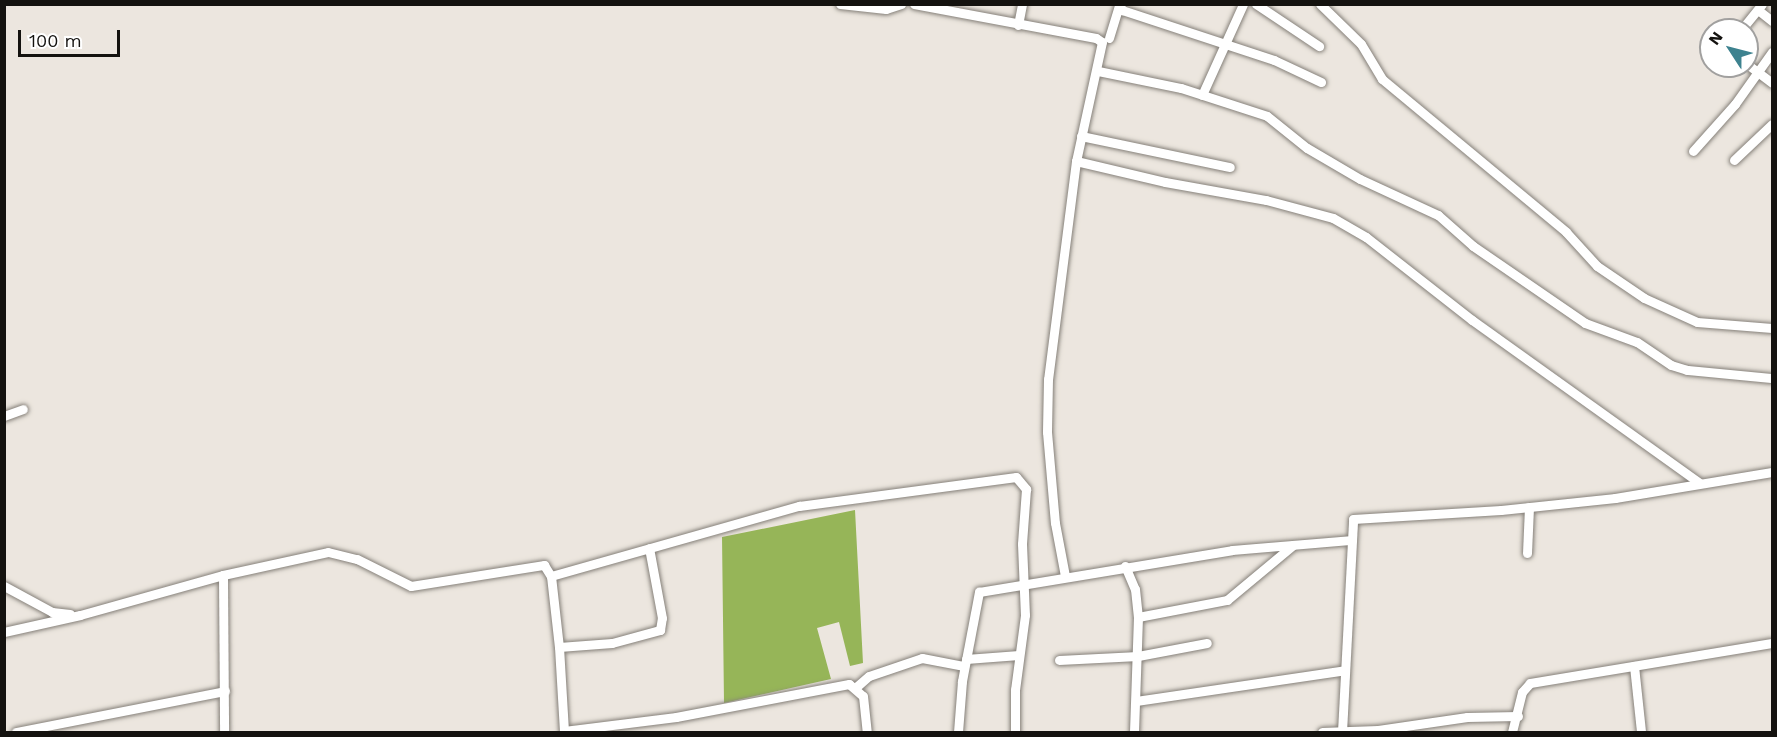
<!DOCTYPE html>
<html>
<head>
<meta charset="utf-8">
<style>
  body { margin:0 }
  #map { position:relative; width:1777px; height:737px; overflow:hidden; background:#ece6df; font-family:"Work Sans",sans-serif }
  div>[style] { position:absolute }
  .forest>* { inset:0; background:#96b558 }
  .roads { filter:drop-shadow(0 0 2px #858079) drop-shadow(0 0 2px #858079) }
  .minor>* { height:9px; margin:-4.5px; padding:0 4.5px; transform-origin:4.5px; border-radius:4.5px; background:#fff }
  span { translate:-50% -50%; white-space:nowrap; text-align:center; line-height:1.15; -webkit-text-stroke:5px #fff; paint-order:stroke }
  .frame { position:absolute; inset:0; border:6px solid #14120f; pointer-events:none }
  .north { position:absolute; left:1699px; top:18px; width:60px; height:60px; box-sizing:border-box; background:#fff; border:2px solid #a1a09f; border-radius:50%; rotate:306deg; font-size:16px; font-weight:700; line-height:24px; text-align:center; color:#14120f }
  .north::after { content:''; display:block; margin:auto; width:21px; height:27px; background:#3d828f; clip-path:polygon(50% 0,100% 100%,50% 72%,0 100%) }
  .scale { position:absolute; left:18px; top:30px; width:102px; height:27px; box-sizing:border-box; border:3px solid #14120f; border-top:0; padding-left:8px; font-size:18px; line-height:21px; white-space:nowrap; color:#14120f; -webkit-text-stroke:4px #fff; paint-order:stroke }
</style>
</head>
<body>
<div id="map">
  <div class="forest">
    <div style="clip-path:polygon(855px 510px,863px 663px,850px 666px,839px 622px,817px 628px,831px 679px,724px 703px,722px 537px)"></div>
  </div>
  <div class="roads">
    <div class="minor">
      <div style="left:840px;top:4px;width:46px;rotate:6.2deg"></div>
      <div style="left:886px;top:9px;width:16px;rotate:-18deg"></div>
      <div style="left:914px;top:4px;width:185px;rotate:10.6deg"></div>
      <div style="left:1096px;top:38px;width:7px;rotate:34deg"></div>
      <div style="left:1102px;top:42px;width:122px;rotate:102.3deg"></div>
      <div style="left:1076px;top:161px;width:220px;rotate:97.3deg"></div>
      <div style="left:1048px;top:379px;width:53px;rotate:91.1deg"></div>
      <div style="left:1047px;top:432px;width:91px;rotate:85deg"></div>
      <div style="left:1055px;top:523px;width:54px;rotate:79.3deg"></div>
      <div style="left:1119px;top:4px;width:7px;rotate:63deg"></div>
      <div style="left:1122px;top:10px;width:160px;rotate:18.2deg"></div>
      <div style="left:1274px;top:60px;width:52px;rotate:25.1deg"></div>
      <div style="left:1256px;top:4px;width:76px;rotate:33.7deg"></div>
      <div style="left:1320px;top:4px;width:57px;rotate:44.3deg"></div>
      <div style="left:1361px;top:44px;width:41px;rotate:59deg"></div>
      <div style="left:1382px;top:79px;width:239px;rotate:39.7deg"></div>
      <div style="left:1566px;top:232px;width:46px;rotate:47.6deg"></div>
      <div style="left:1597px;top:266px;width:57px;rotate:34.2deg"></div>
      <div style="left:1644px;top:298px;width:58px;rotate:24.4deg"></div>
      <div style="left:1697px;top:322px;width:75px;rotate:4.6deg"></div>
      <div style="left:1758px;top:10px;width:18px;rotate:38deg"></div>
      <div style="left:1018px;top:25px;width:21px;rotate:-79deg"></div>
      <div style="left:1741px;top:30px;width:33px;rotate:-51deg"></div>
      <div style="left:1109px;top:38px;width:34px;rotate:-73deg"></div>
      <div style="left:1747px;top:64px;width:31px;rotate:37deg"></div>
      <div style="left:1098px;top:71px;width:85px;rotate:11.6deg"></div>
      <div style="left:1181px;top:88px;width:90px;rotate:18deg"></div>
      <div style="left:1267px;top:116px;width:51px;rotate:38.7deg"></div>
      <div style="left:1307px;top:148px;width:61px;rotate:30.3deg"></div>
      <div style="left:1360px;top:179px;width:86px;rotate:24.8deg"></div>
      <div style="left:1438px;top:215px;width:47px;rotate:41.5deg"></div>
      <div style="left:1473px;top:246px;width:136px;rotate:34.5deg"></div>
      <div style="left:1585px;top:323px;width:55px;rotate:20.1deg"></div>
      <div style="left:1637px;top:342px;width:41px;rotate:34.1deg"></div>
      <div style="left:1671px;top:365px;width:17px;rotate:17deg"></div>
      <div style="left:1687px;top:370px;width:85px;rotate:5.4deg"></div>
      <div style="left:1202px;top:95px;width:100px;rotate:-65.7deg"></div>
      <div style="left:1081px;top:136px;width:152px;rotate:11.8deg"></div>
      <div style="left:1693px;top:151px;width:63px;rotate:-48.2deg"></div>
      <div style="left:1735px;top:104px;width:64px;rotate:-54.6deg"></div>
      <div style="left:1734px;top:160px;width:52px;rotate:-43.5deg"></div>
      <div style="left:1076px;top:161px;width:91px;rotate:13.3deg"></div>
      <div style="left:1165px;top:182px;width:103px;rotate:10.1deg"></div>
      <div style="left:1266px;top:200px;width:69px;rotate:15deg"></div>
      <div style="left:1333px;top:218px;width:38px;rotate:30deg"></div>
      <div style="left:1366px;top:237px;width:135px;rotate:38.1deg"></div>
      <div style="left:1472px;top:320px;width:280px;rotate:35.6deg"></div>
      <div style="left:4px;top:416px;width:20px;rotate:-20deg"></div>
      <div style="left:1527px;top:553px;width:46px;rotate:-87.5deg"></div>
      <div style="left:1125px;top:566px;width:25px;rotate:67deg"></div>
      <div style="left:1135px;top:589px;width:28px;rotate:84deg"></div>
      <div style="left:1138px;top:617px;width:115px;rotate:92deg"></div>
      <div style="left:223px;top:575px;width:157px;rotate:89.6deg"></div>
      <div style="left:551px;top:576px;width:258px;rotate:-15.8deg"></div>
      <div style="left:799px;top:506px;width:219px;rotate:-7.6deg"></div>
      <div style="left:1016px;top:477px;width:16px;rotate:50deg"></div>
      <div style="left:1026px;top:489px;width:55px;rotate:94.2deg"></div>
      <div style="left:1022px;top:544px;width:71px;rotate:87.6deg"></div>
      <div style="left:1025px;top:615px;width:76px;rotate:97.6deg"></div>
      <div style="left:1015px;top:690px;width:42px;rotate:90deg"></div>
      <div style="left:4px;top:586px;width:55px;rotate:28.4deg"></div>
      <div style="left:52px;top:612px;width:18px;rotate:6deg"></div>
      <div style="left:1138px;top:617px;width:91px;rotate:-10.8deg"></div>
      <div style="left:1227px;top:600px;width:86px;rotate:-39.8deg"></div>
      <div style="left:4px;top:632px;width:78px;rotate:-12.6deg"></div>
      <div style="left:80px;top:615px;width:148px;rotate:-15.6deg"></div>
      <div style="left:223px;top:575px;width:107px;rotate:-12.4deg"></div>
      <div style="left:328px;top:552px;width:30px;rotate:14deg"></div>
      <div style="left:357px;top:559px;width:60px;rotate:26.6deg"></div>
      <div style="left:411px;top:586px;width:135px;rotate:-9deg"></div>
      <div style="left:544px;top:565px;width:13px;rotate:58deg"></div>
      <div style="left:551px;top:576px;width:71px;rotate:83.6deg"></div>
      <div style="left:559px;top:647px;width:85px;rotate:86.6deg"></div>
      <div style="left:559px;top:647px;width:53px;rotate:-4.3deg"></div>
      <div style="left:612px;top:643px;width:50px;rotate:-15.2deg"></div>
      <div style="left:660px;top:630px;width:12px;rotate:-81deg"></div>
      <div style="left:662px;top:618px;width:71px;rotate:-100.5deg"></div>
      <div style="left:966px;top:659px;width:53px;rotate:-4.3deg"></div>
      <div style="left:1059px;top:660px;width:79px;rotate:-2.9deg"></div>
      <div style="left:1138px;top:656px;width:70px;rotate:-10.7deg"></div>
      <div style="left:1634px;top:666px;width:66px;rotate:83.9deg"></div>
      <div style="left:855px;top:688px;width:18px;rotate:-41deg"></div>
      <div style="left:869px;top:676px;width:56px;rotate:-18.8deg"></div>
      <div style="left:922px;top:658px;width:43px;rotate:10.8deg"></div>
      <div style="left:1136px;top:701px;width:211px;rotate:-8.4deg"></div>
      <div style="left:564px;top:731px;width:113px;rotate:-7.1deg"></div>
      <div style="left:676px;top:717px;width:176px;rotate:-10.8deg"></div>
      <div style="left:849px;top:684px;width:18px;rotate:41deg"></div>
      <div style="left:863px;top:696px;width:36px;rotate:84deg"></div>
      <div style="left:16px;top:732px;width:213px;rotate:-11.1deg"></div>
      <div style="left:958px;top:732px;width:51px;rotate:-85.5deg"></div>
      <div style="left:962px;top:681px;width:91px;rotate:-79.2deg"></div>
      <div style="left:979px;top:592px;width:256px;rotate:-9.4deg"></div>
      <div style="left:1232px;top:550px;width:118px;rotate:-4.8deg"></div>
      <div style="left:1322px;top:732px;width:56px;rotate:-2deg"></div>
      <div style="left:1378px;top:730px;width:90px;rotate:-8.3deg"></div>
      <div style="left:1467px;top:717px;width:51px;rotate:-1.1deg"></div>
      <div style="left:1342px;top:732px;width:213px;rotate:-87deg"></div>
      <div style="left:1353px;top:519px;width:148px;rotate:-3.5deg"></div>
      <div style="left:1501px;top:510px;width:115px;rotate:-6deg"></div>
      <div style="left:1615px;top:498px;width:159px;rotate:-9.4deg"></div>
      <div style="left:1512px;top:732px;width:41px;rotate:-76deg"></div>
      <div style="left:1522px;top:692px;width:12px;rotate:-48deg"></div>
      <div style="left:1530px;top:683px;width:245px;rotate:-9.4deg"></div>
    </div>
  </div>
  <div class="frame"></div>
  <div class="north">N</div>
  <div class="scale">100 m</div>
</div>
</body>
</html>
